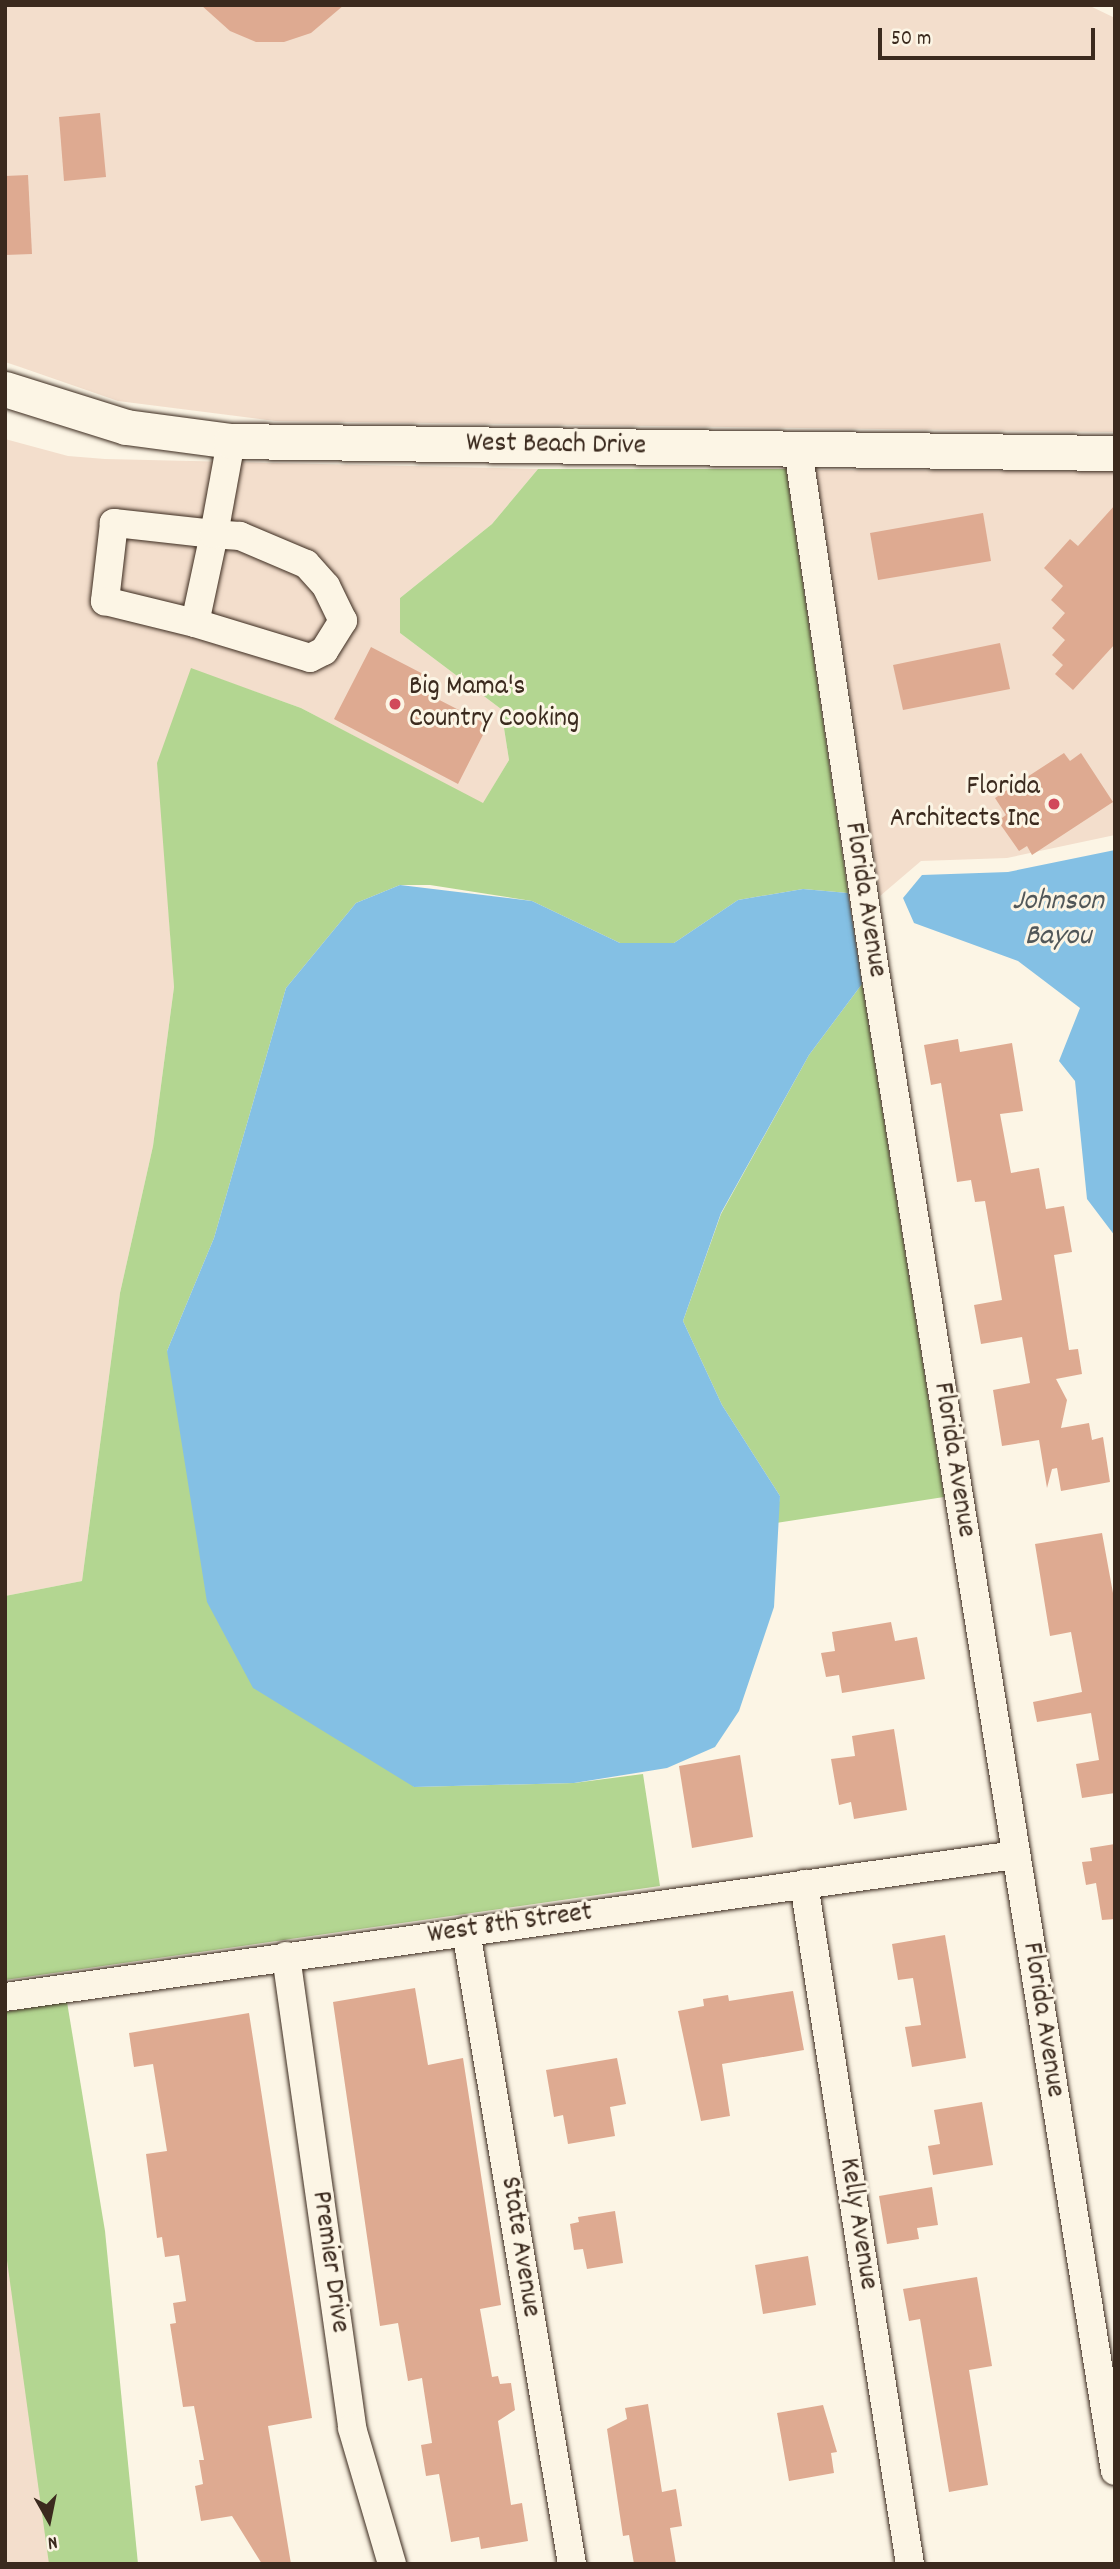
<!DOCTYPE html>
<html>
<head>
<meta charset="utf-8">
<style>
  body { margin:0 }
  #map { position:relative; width:1120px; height:2569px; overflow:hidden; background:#fcf5e5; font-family:Dekko,sans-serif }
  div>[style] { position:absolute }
  .built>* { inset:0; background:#f3decc }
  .green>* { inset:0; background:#b3d691 }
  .water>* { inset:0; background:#84c0e4 }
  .building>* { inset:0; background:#deaa91 }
  .roads { filter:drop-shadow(0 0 2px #3b2a1e) drop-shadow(0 0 2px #3b2a1e) }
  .minor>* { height:28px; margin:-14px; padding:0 14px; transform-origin:14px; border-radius:14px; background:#fcf5e5 }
  .major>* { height:35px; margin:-17.5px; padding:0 17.5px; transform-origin:17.5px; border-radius:17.5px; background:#fcf5e5 }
  .dots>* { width:19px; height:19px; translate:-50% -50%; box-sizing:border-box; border:4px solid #fcf5e5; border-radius:50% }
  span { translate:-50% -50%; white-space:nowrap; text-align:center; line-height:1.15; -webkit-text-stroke:6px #fcf5e5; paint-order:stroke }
  .street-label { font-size:28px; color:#3b2a1e }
  .poi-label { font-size:28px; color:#3b2a1e }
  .left { translate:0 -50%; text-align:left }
  .right { translate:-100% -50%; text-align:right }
  .water-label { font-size:30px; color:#515759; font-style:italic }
  .frame { position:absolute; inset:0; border:7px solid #3b2a1e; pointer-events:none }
  .north { position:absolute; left:14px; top:2485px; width:70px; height:70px; -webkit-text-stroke:5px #fcf5e5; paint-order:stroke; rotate:171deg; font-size:19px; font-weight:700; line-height:28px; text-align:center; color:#3b2a1e }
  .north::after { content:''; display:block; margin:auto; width:24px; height:32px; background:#3b2a1e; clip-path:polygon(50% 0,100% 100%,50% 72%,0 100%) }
  .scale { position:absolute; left:878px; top:28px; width:217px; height:32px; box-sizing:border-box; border:4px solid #3b2a1e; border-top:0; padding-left:9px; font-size:21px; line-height:24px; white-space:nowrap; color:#3b2a1e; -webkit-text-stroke:5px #fcf5e5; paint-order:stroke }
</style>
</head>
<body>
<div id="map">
  <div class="built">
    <div style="clip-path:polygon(5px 5px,1088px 5px,1115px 18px,1115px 432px,275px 421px,118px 401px,20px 367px,5px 362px)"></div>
    <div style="clip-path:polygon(5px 439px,68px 456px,105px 459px,538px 469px,492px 524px,400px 598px,400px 633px,501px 709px,509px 760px,483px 804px,301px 708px,191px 669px,167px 887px,174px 987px,153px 1146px,120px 1293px,82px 1581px,5px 1596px)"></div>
    <div style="clip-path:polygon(816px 470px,1115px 471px,1115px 835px,1007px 858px,921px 861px,880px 896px)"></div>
    <div style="clip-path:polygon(5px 2214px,61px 2564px,5px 2564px)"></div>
  </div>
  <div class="green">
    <div style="clip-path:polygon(538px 469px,786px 469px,848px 893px,803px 889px,738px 900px,674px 943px,620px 943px,532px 901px,430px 885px,400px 885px,356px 903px,286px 988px,214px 1238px,167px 1351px,414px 1787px,574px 1783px,643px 1774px,660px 1886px,5px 1980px,5px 1596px,82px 1581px,120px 1293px,153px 1146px,174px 987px,157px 763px,191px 668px,301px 708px,483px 803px,509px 760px,501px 709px,400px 633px,400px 598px,492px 524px)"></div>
    <div style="clip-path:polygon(862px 984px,944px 1497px,776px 1523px,780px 1496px,722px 1405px,683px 1321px,721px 1214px,809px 1055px)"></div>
    <div style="clip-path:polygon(67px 2002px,105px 2231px,138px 2564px,49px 2564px,5px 2246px,5px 2012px)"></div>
  </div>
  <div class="water">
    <div style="clip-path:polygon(1115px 850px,1115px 1236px,1087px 1199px,1075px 1081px,1059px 1061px,1080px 1008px,1018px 961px,914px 923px,903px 898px,922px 875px,1008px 872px)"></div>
    <div style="clip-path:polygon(400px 885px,532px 901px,620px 943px,674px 943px,738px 900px,803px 889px,848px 893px,862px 984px,809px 1055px,721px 1213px,683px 1321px,722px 1405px,780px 1496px,774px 1607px,739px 1711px,715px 1747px,667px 1768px,574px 1783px,414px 1787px,253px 1688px,207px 1602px,167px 1351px,214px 1238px,286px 988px,356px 903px)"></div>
  </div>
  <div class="building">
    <div style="clip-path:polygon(201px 5px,344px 5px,311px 33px,284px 42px,256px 42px,230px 31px)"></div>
    <div style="clip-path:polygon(100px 113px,106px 177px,64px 181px,59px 117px)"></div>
    <div style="clip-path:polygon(28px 175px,32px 254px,5px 255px,5px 176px)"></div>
    <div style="clip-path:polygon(1115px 505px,1115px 644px,1073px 690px,1055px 674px,1063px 665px,1052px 655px,1065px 640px,1052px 628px,1065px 613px,1051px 600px,1063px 586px,1044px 568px,1070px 539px,1078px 546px)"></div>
    <div style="clip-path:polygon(983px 513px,991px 561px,878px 580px,870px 533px)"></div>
    <div style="clip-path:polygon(1000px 643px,1010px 689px,903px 710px,893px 665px)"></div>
    <div style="clip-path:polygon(371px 647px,427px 676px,420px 690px,488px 725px,458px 784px,334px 719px)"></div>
    <div style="clip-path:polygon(1064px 753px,1070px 761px,1081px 753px,1113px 802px,1032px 855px,1027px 846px,1019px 851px,998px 821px,1006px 815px,995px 798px)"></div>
    <div style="clip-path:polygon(958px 1039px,960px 1052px,1012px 1043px,1023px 1111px,1000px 1114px,1011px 1173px,1039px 1168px,1046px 1209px,1064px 1206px,1072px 1252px,1054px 1255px,1069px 1350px,1078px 1349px,1082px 1374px,1056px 1379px,1067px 1400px,1061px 1428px,1089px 1423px,1092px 1440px,1103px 1437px,1110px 1482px,1061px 1491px,1057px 1468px,1052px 1469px,1047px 1488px,1039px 1440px,1002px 1446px,993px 1390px,1030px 1383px,1022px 1337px,981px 1344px,974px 1305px,1002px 1300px,985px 1201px,975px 1202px,971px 1180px,957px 1182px,941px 1083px,931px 1085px,924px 1045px)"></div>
    <div style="clip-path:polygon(1102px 1533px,1115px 1604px,1115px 1793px,1082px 1798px,1076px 1764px,1099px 1760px,1091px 1713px,1037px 1722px,1033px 1702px,1082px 1692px,1071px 1632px,1050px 1636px,1035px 1544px)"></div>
    <div style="clip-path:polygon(891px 1622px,895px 1641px,917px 1637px,925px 1679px,842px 1693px,839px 1675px,826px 1677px,821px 1653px,835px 1651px,832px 1632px)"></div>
    <div style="clip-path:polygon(894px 1729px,907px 1810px,854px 1819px,851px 1802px,839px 1805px,831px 1759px,855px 1756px,852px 1736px)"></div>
    <div style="clip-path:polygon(740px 1755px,753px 1837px,692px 1848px,679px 1766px)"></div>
    <div style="clip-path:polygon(1115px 1844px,1115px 1919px,1102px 1920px,1096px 1883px,1086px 1885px,1082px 1862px,1092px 1861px,1090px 1848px)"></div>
    <div style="clip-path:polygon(945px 1935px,966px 2058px,912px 2067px,905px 2027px,921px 2025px,913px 1978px,898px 1980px,892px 1944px)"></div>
    <div style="clip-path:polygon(415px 1988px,428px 2065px,463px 2058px,501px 2305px,480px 2309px,492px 2377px,498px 2376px,500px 2384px,511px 2383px,515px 2410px,498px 2421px,511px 2505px,522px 2503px,528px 2541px,481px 2549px,479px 2537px,451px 2542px,439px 2474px,426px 2476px,421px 2445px,432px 2443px,422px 2378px,408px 2381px,398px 2323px,380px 2326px,333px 2002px)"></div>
    <div style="clip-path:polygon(793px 1991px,804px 2050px,722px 2064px,730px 2116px,701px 2121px,678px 2011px,704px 2006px,703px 1999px,728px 1995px,729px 2001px)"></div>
    <div style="clip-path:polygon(249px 2013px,312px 2418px,268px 2426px,291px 2564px,262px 2564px,232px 2516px,201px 2521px,195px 2486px,203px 2484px,199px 2460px,204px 2460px,194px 2406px,183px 2407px,170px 2324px,176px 2323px,173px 2303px,186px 2301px,179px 2255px,165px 2257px,162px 2237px,157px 2238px,146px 2154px,167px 2151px,153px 2064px,134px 2067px,129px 2033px)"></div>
    <div style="clip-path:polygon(617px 2058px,626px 2104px,610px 2107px,615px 2136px,568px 2144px,563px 2115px,554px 2117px,546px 2070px)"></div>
    <div style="clip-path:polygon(982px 2102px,993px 2165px,933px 2175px,928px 2146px,940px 2144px,934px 2110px)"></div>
    <div style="clip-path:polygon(932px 2187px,938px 2225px,917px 2228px,919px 2239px,887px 2244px,879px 2196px)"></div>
    <div style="clip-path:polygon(615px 2211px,623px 2263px,587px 2269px,583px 2249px,574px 2250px,570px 2224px,579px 2222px,578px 2217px)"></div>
    <div style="clip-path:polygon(808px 2256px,816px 2305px,763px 2314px,755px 2265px)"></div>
    <div style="clip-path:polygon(977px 2277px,992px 2366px,969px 2370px,988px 2485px,949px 2492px,920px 2319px,909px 2321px,903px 2289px)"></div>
    <div style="clip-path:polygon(648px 2404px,662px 2492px,676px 2489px,682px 2526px,670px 2528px,676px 2564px,634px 2564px,629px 2535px,623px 2536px,607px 2429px,627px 2419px,625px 2408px)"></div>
    <div style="clip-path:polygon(823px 2405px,837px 2452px,831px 2453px,834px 2473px,789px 2481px,777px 2413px)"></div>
  </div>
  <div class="roads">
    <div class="minor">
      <div style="left:798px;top:449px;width:528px;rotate:81.61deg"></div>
      <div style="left:875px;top:971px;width:1519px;rotate:80.91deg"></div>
      <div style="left:195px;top:623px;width:120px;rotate:16.9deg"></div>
      <div style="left:310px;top:658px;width:16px;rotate:-27deg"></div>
      <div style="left:324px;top:651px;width:36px;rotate:-58deg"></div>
      <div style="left:343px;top:621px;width:39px;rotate:-116deg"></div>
      <div style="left:326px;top:586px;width:30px;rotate:-132deg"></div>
      <div style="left:306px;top:564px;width:72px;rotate:-157deg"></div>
      <div style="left:240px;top:536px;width:26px;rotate:-176deg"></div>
      <div style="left:214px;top:534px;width:101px;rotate:-173.7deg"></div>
      <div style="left:114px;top:523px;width:79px;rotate:96.6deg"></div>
      <div style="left:105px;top:601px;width:93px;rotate:13.7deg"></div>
      <div style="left:195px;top:623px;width:91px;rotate:-77.9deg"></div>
      <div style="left:214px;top:534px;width:95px;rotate:-79.6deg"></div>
      <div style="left:804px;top:1884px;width:688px;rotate:81.14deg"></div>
      <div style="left:466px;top:1931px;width:642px;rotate:80.49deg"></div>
      <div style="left:286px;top:1956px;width:477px;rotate:82deg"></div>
      <div style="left:352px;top:2428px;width:142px;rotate:73.6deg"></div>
      <div style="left:5px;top:1997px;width:1020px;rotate:-8deg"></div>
    </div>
    <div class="major">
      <div style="left:5px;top:389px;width:127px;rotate:17.4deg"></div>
      <div style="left:126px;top:427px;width:106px;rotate:7.6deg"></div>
      <div style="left:231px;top:441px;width:884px;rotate:0.78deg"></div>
    </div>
  </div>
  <div class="dots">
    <div style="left:395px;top:704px;background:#d1495b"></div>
    <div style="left:1054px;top:804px;background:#d1495b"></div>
  </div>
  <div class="street-label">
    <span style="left:556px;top:446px;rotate:1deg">West Beach Drive</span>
    <span style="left:864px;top:900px;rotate:81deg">Florida Avenue</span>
    <span style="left:953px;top:1460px;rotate:81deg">Florida Avenue</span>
    <span style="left:510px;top:1925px;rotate:-8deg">West 8th Street</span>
    <span style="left:1042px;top:2020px;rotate:81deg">Florida Avenue</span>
    <span style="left:857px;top:2224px;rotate:81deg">Kelly Avenue</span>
    <span style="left:519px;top:2247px;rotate:81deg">State Avenue</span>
    <span style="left:329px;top:2262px;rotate:82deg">Premier Drive</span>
  </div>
  <div class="poi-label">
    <span class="left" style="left:409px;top:704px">Big Mama's<br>Country Cooking</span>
    <span class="right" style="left:1040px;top:804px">Florida<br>Architects Inc</span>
  </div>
  <div class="water-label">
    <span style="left:1058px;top:920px">Johnson<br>Bayou</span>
  </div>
  <div class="frame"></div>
  <div class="north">N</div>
  <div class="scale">50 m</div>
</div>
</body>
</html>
